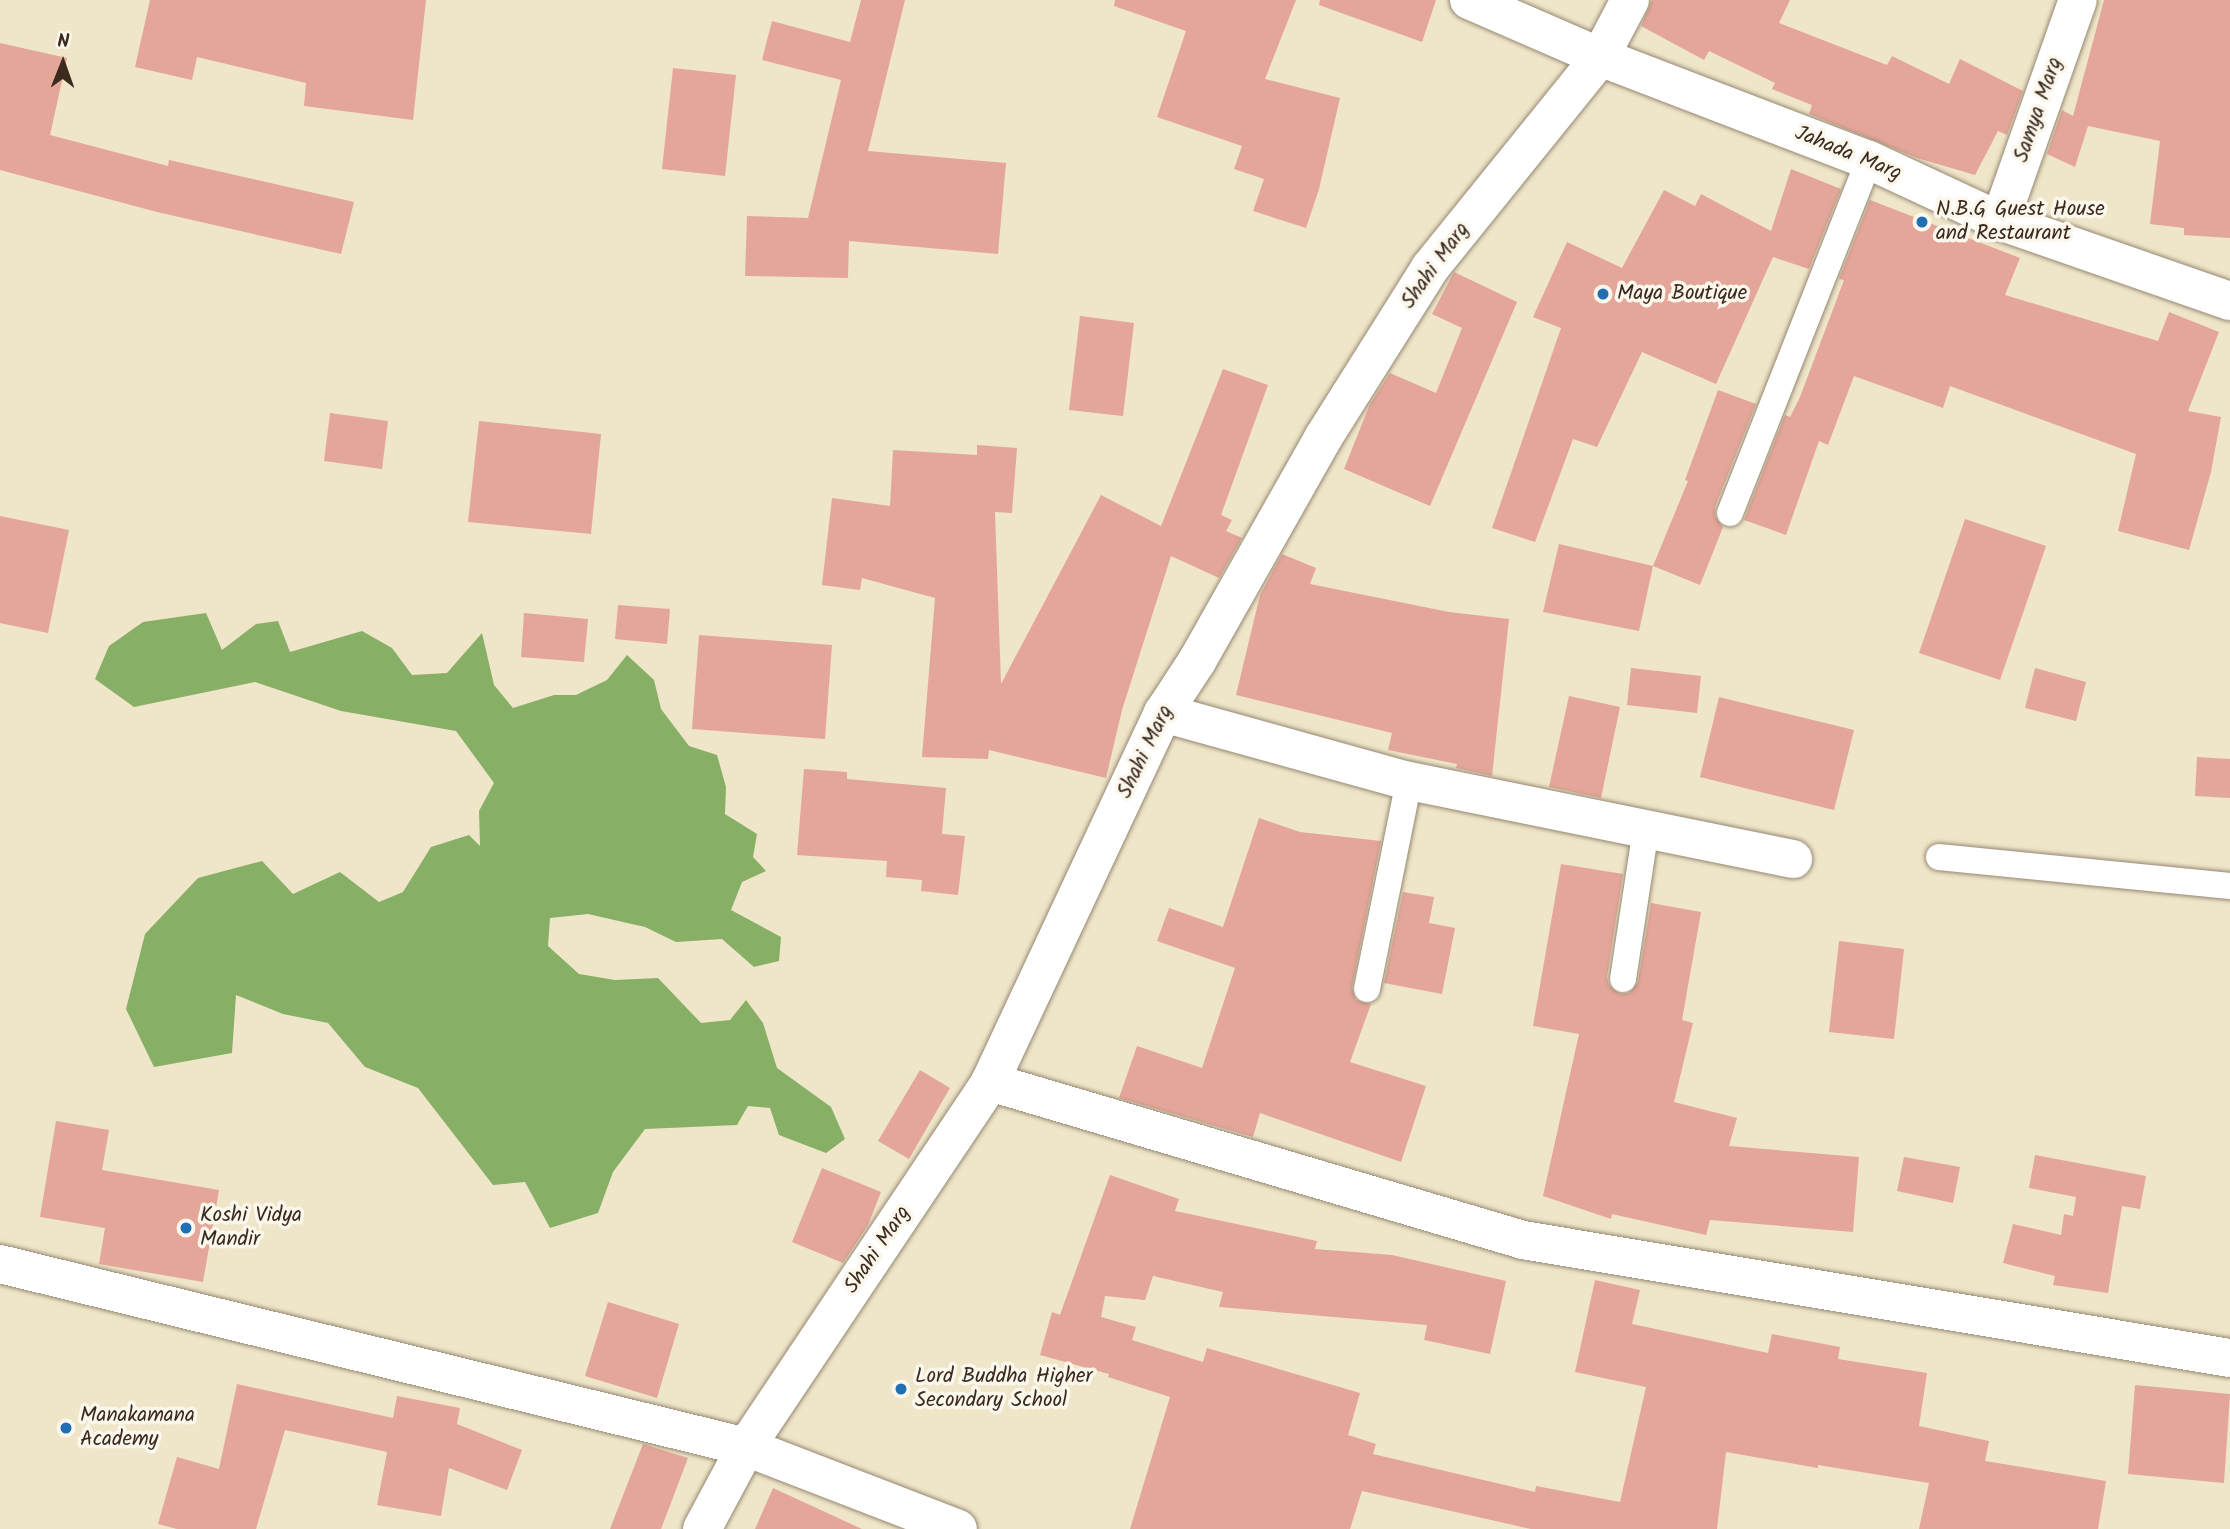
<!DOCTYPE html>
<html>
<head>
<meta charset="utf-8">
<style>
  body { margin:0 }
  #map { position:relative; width:2230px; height:1529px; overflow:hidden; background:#efe5c8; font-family:Kalam,sans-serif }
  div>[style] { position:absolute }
  .forest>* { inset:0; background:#87b066 }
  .building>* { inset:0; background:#e4a699 }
  .roads { filter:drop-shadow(0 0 2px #958873) drop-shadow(0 0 2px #958873) }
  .service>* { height:26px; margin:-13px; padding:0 13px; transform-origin:13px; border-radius:13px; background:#fff }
  .minor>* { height:38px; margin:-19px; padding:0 19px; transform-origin:19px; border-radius:19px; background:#fff }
  .tertiary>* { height:38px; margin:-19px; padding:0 19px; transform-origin:19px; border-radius:19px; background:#fff }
  .dots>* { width:19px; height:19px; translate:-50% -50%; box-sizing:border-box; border:4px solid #fbf7ec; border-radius:50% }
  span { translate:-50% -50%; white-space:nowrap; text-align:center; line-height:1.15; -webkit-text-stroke:7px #fbf7ec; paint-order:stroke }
  .street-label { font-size:21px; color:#3b2a1e }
  .poi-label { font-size:21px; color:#3b2a1e }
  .left { translate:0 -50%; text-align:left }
  .north { position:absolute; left:28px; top:28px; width:70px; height:70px; -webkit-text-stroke:5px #fbf7ec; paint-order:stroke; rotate:1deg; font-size:19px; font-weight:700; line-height:28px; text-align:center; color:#3b2a1e }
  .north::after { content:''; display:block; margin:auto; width:24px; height:32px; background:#3b2a1e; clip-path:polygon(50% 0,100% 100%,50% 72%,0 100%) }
</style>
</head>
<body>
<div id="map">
  <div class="forest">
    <div style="clip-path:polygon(206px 613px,222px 650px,256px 624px,278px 621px,290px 652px,362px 631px,392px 648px,412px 675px,447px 673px,482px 633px,494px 685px,513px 708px,554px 695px,576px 695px,607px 680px,627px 655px,654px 680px,661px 709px,689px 746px,717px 755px,726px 787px,725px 814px,757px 834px,753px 857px,766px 871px,742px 882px,731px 910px,781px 937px,779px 961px,754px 967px,722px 939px,676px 942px,645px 927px,588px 914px,550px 918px,548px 946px,579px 974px,615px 980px,658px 978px,701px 1023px,730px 1020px,746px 1000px,763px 1023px,777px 1068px,831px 1107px,845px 1139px,826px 1153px,779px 1135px,770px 1108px,748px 1106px,737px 1125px,645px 1129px,613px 1172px,598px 1213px,550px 1228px,525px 1182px,493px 1185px,418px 1088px,365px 1067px,328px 1023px,283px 1014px,236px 995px,232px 1053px,154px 1067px,126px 1009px,145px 934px,198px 878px,262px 861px,293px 894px,340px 872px,379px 902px,403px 892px,431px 847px,469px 835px,480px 846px,479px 811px,494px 783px,456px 731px,341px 711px,255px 682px,134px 707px,95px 679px,109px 646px,143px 622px)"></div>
  </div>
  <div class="building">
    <div style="clip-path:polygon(150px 0,426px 0,413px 120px,304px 106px,306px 83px,197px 57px,192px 80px,135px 67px)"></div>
    <div style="clip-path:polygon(861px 0,905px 0,868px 151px,1006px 163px,998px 254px,849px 241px,848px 278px,745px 276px,747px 216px,808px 218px,841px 80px,762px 60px,772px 21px,850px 42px)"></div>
    <div style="clip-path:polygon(1115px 0,1296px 0,1265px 79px,1340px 98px,1319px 189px,1306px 228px,1253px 211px,1264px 179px,1234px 169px,1242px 146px,1157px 117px,1186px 31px,1114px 6px)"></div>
    <div style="clip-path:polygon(1320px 0,1436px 0,1422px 42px,1319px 5px)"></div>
    <div style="clip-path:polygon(1652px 0,1790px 0,1779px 23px,1887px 65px,1892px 56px,1949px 84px,1960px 59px,2023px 91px,2007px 135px,1998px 131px,1975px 175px,1917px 158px,1809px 114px,1812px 105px,1772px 89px,1775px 83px,1709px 51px,1704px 60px,1641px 26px)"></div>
    <div style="clip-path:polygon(2104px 0,2230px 0,2230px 238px,2184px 235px,2184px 228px,2150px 224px,2160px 141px,2088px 126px,2075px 167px,2047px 154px,2062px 110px,2073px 116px)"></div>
    <div style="clip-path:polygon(0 43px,67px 58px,50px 135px,168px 166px,169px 160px,354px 202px,341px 254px,157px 212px,0 170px)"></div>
    <div style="clip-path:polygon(673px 68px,736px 75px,725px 176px,662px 169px)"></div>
    <div style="clip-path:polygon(1791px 169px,1841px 189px,1809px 269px,1773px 257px,1716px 384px,1642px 352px,1597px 447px,1573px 439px,1535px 542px,1492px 528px,1561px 328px,1533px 317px,1567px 242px,1622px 268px,1664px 190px,1695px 206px,1701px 194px,1771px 231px)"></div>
    <div style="clip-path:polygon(1870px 200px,2020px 258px,2005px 295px,2158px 341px,2169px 312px,2219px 332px,2188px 411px,2221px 417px,2211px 472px,2189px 550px,2118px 531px,2136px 454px,1950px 386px,1943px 408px,1854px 376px,1828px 445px,1819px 441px,1786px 535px,1744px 520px,1785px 415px,1790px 417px,1800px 397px,1844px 280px,1839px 279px)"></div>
    <div style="clip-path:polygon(1454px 272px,1517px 302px,1430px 506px,1344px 469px,1370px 404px,1390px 373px,1436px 393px,1462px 328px,1432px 314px)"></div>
    <div style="clip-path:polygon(1080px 316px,1134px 323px,1123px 416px,1069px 410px)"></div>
    <div style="clip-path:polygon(1223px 369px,1268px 385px,1221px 515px,1232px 520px,1226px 531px,1242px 538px,1219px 578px,1171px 556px,1122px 710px,1106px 778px,989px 750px,988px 759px,922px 757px,935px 598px,862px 578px,860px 590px,822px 585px,832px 498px,890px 506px,893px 450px,977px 455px,977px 445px,1017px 448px,1012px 513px,995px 512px,1001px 684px,1101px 495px,1161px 526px)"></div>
    <div style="clip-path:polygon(1718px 390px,1756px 404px,1715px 507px,1715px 516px,1723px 527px,1700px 585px,1653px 566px,1688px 481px,1685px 480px)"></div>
    <div style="clip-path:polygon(330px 413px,388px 421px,382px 469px,324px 461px)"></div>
    <div style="clip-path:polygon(479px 421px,601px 434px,591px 534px,468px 522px)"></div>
    <div style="clip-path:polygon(0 516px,69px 530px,48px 633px,0 623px)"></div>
    <div style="clip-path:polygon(1965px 519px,2046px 546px,2000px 680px,1919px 653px)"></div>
    <div style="clip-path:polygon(1559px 544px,1653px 566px,1639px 631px,1543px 612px)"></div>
    <div style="clip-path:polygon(1282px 554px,1316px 568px,1310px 584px,1449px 612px,1509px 619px,1492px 776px,1456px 768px,1457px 764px,1388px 750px,1392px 733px,1236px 695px,1260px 595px)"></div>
    <div style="clip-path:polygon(618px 605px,670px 609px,667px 644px,615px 639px)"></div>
    <div style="clip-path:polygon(524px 613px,588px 619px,584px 662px,521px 657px)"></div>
    <div style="clip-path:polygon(699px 635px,832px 645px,825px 739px,692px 729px)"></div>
    <div style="clip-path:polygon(1631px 668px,1701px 676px,1697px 713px,1627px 705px)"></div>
    <div style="clip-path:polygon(2035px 668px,2086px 682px,2076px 721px,2025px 708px)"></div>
    <div style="clip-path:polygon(1569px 696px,1620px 707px,1601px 798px,1549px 787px)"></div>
    <div style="clip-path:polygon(1719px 697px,1854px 730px,1834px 810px,1700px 777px)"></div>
    <div style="clip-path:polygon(2197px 757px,2230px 759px,2230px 798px,2195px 796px)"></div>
    <div style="clip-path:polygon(804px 769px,847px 772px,847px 779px,946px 788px,942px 834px,965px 836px,958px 895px,921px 891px,922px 880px,886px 877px,887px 861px,797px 855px)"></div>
    <div style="clip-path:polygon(1259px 818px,1300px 832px,1381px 841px,1352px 987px,1356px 1000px,1371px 1004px,1350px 1062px,1426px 1086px,1401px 1162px,1260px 1113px,1253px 1137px,1119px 1098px,1137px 1046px,1202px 1068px,1235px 968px,1157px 941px,1169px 908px,1223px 927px)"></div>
    <div style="clip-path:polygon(1561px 864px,1623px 874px,1607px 977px,1609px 985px,1620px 994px,1629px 993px,1638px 982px,1651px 903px,1701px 912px,1682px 1020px,1693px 1023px,1674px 1102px,1737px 1118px,1729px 1146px,1859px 1157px,1853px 1232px,1710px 1220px,1706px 1235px,1612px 1214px,1611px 1219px,1543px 1196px,1579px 1034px,1533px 1026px)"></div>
    <div style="clip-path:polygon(1403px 892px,1434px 897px,1429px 923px,1455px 928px,1442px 994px,1384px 983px)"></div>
    <div style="clip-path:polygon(1839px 941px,1904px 949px,1894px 1039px,1829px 1032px)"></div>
    <div style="clip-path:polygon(920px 1070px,950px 1088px,909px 1159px,878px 1141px)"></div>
    <div style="clip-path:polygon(56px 1121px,109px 1130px,102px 1170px,219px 1190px,203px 1282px,99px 1264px,105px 1228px,40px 1217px)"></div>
    <div style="clip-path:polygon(2035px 1155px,2146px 1176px,2140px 1209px,2122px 1206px,2108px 1293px,2053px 1285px,2055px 1276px,2003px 1263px,2013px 1224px,2061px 1235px,2064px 1214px,2073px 1216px,2076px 1197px,2029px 1188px)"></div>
    <div style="clip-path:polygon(1904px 1157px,1960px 1167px,1953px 1203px,1897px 1191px)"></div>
    <div style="clip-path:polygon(822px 1168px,881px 1192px,868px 1225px,843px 1263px,792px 1242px)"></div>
    <div style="clip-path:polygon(1110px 1175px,1179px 1199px,1175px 1211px,1317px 1241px,1315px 1249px,1392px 1255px,1506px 1281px,1490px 1354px,1424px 1340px,1427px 1325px,1219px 1307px,1223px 1292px,1153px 1276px,1145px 1300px,1105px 1296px,1101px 1317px,1136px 1327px,1132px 1340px,1203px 1362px,1207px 1348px,1360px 1393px,1348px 1435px,1376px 1444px,1373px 1454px,1535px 1492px,1536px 1486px,1620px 1502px,1646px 1387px,1575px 1372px,1595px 1280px,1640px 1290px,1632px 1324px,1768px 1353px,1772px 1334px,1840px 1347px,1838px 1359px,1927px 1373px,1919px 1426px,1989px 1441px,1985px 1461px,2106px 1481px,2098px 1529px,1919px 1529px,1929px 1483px,1818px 1465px,1818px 1468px,1726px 1452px,1717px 1529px,1531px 1529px,1362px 1491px,1350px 1529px,1130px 1529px,1170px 1397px,1108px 1377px,1109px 1374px,1040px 1355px,1052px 1312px,1060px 1315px)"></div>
    <div style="clip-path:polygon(608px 1302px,679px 1324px,657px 1398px,585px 1376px)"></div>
    <div style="clip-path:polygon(237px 1384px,393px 1418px,397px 1396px,460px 1408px,457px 1424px,522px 1450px,507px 1490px,449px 1468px,441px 1516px,377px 1505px,387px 1452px,285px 1430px,256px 1529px,177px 1529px,158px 1524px,177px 1457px,219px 1469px)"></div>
    <div style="clip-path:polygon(2135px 1385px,2230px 1394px,2224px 1483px,2128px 1474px)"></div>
    <div style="clip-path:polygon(643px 1444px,688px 1458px,661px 1529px,610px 1529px)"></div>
    <div style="clip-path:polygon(773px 1488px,862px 1529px,755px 1529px)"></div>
  </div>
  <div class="roads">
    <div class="service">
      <div style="left:1730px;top:513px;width:379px;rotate:-68.5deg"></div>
      <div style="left:1939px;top:857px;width:292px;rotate:5.7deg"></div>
      <div style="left:1623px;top:979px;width:152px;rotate:-81.3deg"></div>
      <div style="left:1367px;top:989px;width:212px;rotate:-78.6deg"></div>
    </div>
    <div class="minor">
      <div style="left:1600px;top:57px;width:64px;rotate:-62.2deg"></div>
      <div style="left:2000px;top:221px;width:234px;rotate:-70.6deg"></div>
      <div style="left:1163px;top:713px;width:255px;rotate:15.5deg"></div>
      <div style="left:1409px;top:781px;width:392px;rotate:11.5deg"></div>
      <div style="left:990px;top:1082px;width:556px;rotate:16.51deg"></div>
      <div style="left:1523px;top:1240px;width:717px;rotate:9.48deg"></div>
      <div style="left:0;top:1264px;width:768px;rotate:13.78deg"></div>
      <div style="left:746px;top:1447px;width:227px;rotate:21.1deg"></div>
    </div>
    <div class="tertiary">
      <div style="left:1469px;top:0;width:143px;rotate:23.5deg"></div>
      <div style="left:1600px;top:57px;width:288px;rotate:21deg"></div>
      <div style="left:1869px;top:160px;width:145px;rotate:25deg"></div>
      <div style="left:2000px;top:221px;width:244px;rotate:19.2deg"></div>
      <div style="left:702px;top:1529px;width:93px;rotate:-61.8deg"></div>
      <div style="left:746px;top:1447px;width:439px;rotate:-56.2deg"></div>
      <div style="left:990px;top:1082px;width:408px;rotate:-64.9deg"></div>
      <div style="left:1163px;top:713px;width:62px;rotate:-56.8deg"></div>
      <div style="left:1197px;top:661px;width:256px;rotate:-60.5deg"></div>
      <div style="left:1323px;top:438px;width:201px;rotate:-57.8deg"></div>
      <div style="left:1430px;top:268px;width:271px;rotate:-51.1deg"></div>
    </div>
  </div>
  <div class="dots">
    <div style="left:1922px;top:222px;background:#1f6fb2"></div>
    <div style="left:1603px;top:294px;background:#1f6fb2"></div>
    <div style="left:186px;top:1228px;background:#1f6fb2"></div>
    <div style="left:901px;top:1389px;background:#1f6fb2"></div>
    <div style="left:66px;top:1428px;background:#1f6fb2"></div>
  </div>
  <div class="street-label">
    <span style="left:2039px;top:110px;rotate:-71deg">Samya Marg</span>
    <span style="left:1848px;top:154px;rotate:22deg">Jahada Marg</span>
    <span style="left:1436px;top:266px;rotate:-54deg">Shahi Marg</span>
    <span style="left:1146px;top:752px;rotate:-64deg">Shahi Marg</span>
    <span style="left:878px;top:1250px;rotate:-56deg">Shahi Marg</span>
  </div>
  <div class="poi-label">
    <span class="left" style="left:1936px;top:222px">N.B.G Guest House<br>and Restaurant</span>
    <span class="left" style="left:1617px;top:294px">Maya Boutique</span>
    <span class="left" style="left:200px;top:1228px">Koshi Vidya<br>Mandir</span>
    <span class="left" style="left:915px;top:1389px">Lord Buddha Higher<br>Secondary School</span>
    <span class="left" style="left:80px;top:1428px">Manakamana<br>Academy</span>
  </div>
  <div class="north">N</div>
</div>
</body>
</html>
